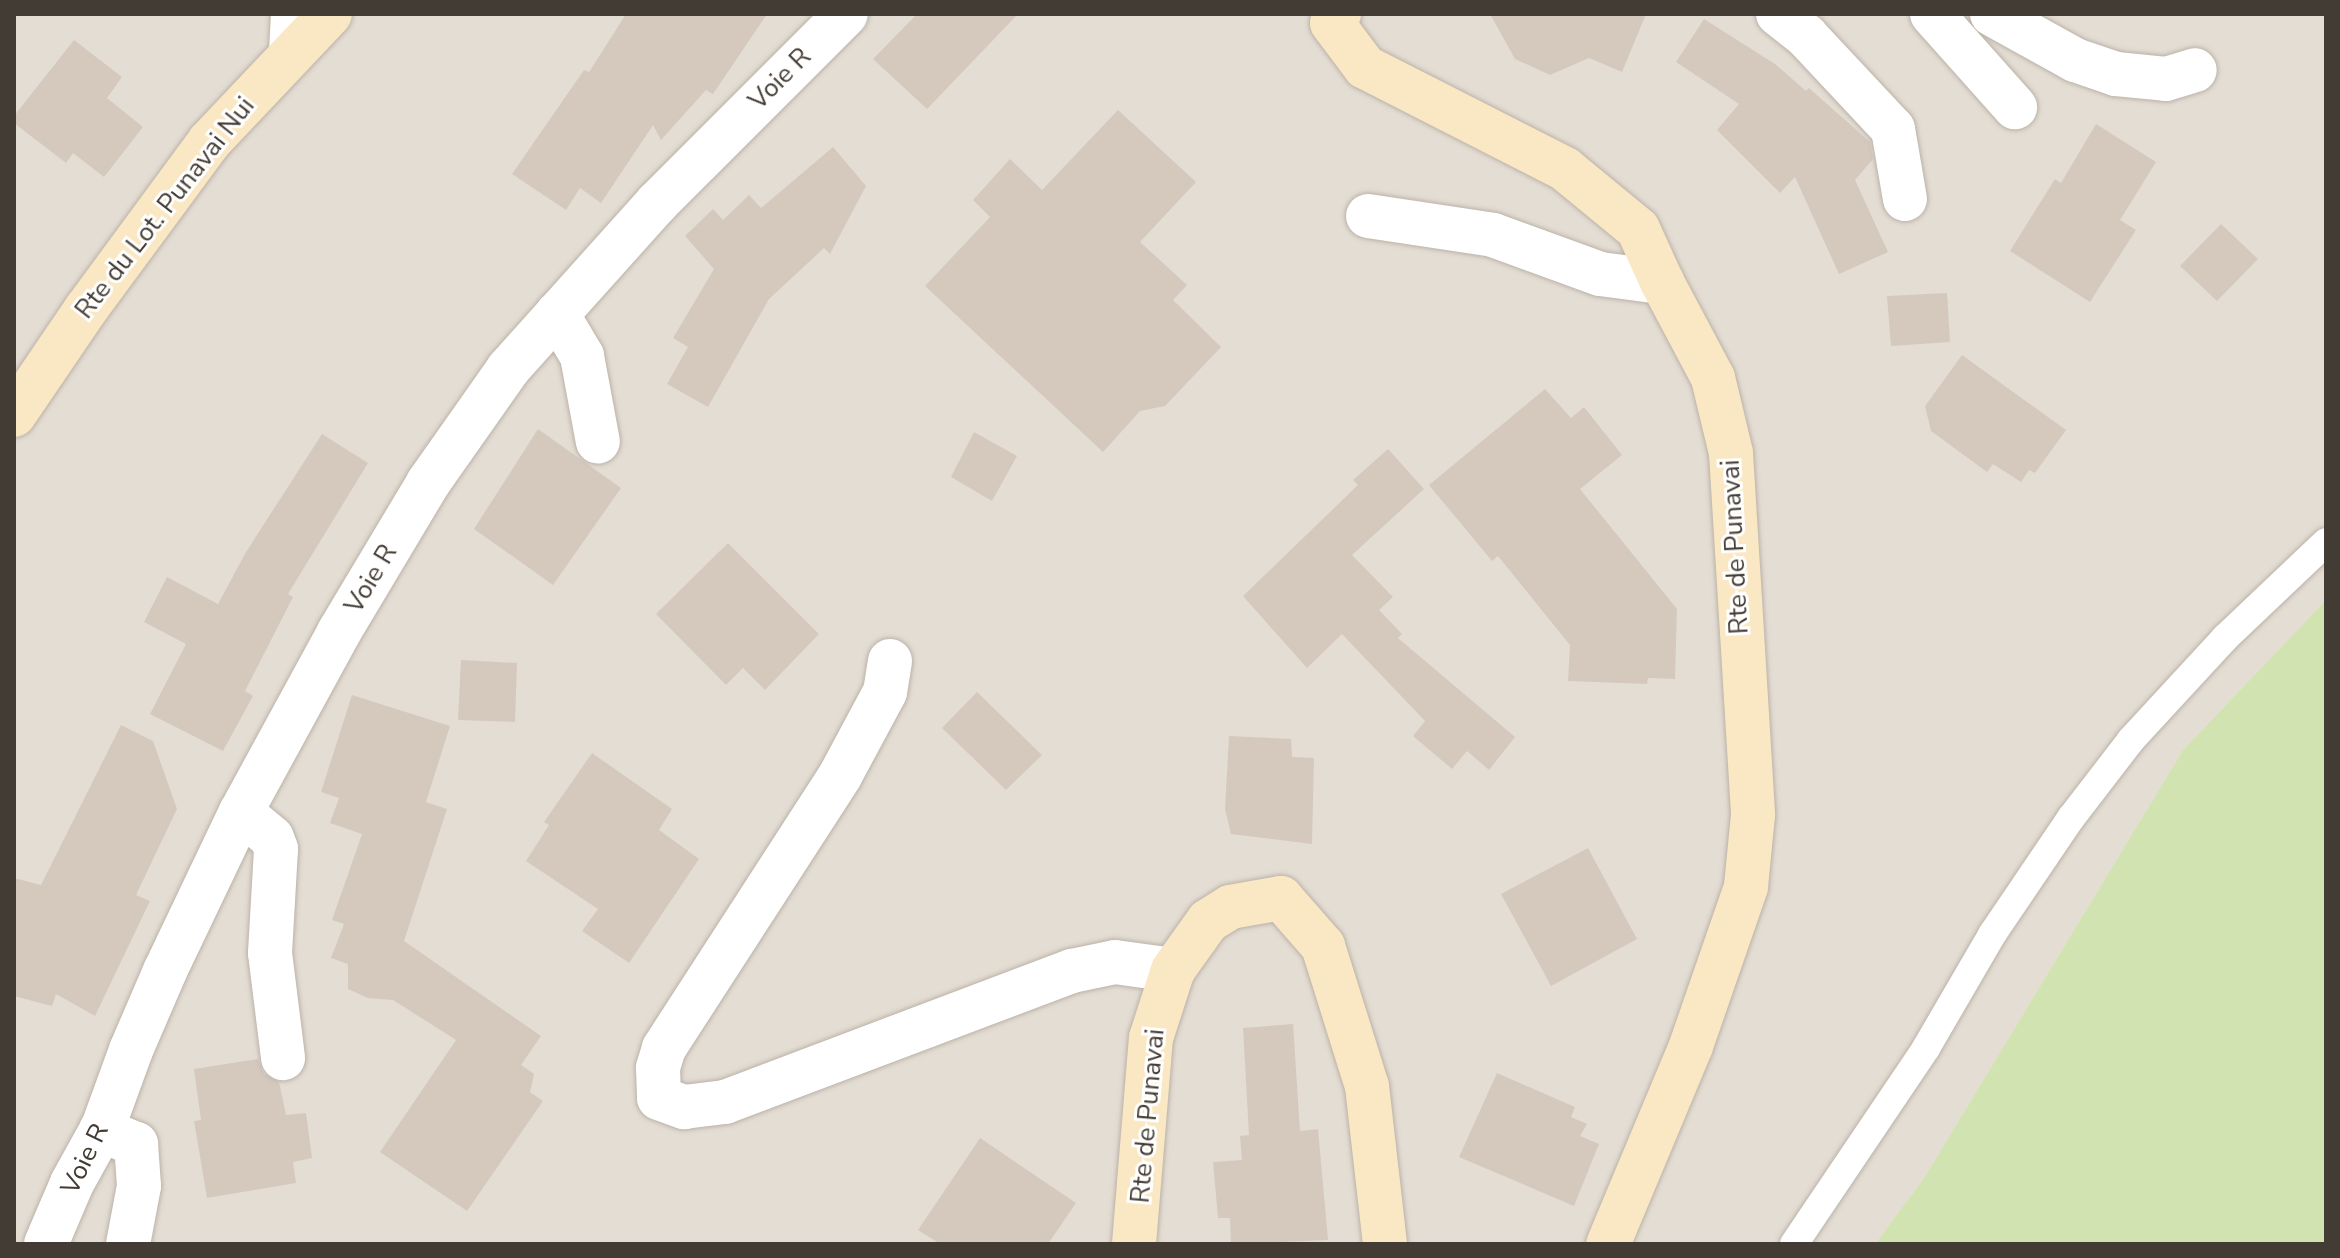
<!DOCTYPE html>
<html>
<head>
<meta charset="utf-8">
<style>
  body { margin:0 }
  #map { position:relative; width:2340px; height:1258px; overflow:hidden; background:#f1ece5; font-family:"Nunito Sans",sans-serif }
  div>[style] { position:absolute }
  .residential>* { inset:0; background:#e4ddd3 }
  .green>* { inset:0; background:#d1e3b0 }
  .building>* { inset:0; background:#d5c9be }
  .roads { filter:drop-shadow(0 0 2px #bbb2a8) drop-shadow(0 0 2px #bbb2a8) }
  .service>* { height:28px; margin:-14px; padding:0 14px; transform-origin:14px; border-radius:14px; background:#fff }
  .minor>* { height:44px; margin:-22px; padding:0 22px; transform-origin:22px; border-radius:22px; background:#fff }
  .secondary>* { height:44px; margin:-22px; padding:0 22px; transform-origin:22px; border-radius:22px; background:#fae8c5 }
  span { translate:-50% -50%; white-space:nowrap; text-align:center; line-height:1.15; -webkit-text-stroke:6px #fff; paint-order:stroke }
  .street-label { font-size:26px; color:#433c35 }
  .frame { position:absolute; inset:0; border:16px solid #433c35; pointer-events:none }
</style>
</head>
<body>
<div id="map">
  <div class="residential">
    <div style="clip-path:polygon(14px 14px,2326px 14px,2326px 600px,2183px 750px,1924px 1178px,1875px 1244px,14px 1244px)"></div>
  </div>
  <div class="green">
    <div style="clip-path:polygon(2326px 600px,2326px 1244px,1875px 1244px,1924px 1178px,2183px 750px)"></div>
  </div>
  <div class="building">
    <div style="clip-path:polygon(626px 14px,767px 14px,713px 94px,706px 90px,661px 140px,653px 125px,601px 203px,580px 188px,566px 210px,512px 174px,584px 70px,589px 72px)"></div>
    <div style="clip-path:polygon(917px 14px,1018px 14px,927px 109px,873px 59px)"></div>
    <div style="clip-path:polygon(1490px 14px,1646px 14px,1622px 72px,1589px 58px,1550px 75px,1515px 59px)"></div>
    <div style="clip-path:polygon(1704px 19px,1775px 64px,1806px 91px,1809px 88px,1870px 142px,1873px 159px,1855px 180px,1888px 252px,1839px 274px,1795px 177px,1780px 193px,1717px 130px,1739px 104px,1676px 62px)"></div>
    <div style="clip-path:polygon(74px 40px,122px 77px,107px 98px,143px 127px,104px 177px,73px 153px,66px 163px,14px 123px,14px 116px)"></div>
    <div style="clip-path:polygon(1118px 110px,1196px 182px,1140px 242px,1187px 285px,1173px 300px,1221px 347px,1165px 406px,1140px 411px,1103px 452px,925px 286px,990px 217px,973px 200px,1010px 159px,1042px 190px)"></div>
    <div style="clip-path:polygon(2096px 124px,2156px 162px,2120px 220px,2136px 230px,2090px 302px,2010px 251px,2055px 179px,2061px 183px)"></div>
    <div style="clip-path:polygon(833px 147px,866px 186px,830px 254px,824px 248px,769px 299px,708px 407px,667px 384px,688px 347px,673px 338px,714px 269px,685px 236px,713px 209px,723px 220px,749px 195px,761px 208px)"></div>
    <div style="clip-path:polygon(2221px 224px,2258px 259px,2217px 301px,2180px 266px)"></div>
    <div style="clip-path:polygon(1947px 293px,1950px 342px,1891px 346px,1887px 296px)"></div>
    <div style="clip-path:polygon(1962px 355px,2066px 430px,2035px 473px,2029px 470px,2021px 482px,1993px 464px,1987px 472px,1931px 431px,1925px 406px)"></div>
    <div style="clip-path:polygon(1545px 389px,1571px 418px,1584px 407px,1622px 455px,1580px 489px,1677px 609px,1675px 679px,1648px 678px,1647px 684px,1568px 681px,1570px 645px,1498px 556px,1492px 561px,1429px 485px)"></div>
    <div style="clip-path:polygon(538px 429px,621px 488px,553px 585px,474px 529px)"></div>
    <div style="clip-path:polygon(974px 432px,1017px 456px,992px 501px,951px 477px)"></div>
    <div style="clip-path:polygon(322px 434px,368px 463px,288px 594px,293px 597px,245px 691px,253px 696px,223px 751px,150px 714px,186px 644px,144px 622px,167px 577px,218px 604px,246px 552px)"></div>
    <div style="clip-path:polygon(1388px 449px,1424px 489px,1352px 555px,1393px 597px,1379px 610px,1402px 634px,1398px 638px,1515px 737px,1489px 770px,1467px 751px,1452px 769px,1413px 736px,1425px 721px,1342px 634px,1307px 668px,1243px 596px,1358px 485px,1353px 480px)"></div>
    <div style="clip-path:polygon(728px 543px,819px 634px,765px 690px,743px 668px,726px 685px,656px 614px)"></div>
    <div style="clip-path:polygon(461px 660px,517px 663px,515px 722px,458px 720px)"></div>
    <div style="clip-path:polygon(977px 692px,1042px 755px,1006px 790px,942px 728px)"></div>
    <div style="clip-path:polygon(352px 695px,450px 726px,426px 802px,447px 809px,404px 941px,541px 1036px,521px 1065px,534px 1074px,530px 1092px,543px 1101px,467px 1211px,380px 1152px,456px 1040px,393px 1000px,368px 998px,348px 989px,348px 964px,331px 958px,344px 924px,332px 920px,362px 834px,330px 823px,339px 798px,321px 792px)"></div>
    <div style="clip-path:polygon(121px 725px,153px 741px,177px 809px,136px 895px,150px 901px,95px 1016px,56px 994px,52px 1006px,14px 996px,14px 878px,41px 885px)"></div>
    <div style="clip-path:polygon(1229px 736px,1291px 739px,1292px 757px,1314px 758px,1312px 844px,1231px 834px,1225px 809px)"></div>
    <div style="clip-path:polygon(592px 753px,672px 809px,659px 830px,699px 859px,629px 963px,582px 931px,598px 909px,526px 861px,549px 825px,544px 822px)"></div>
    <div style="clip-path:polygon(1588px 848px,1637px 939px,1551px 986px,1501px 894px)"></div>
    <div style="clip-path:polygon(1293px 1024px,1300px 1131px,1318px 1129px,1328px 1240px,1231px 1244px,1230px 1218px,1218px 1218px,1213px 1162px,1242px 1160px,1240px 1136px,1249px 1135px,1243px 1028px)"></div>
    <div style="clip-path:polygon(258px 1059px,264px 1074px,279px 1082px,286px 1115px,306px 1113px,312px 1158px,293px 1162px,296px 1183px,207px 1198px,194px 1121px,201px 1120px,194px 1069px)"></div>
    <div style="clip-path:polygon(1497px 1073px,1575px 1107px,1571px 1117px,1587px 1124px,1580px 1136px,1599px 1144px,1574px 1206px,1459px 1157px)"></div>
    <div style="clip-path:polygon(980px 1138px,1076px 1203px,1048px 1244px,940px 1244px,918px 1230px)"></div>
  </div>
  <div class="roads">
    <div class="service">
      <div style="left:1794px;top:1244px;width:236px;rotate:-56deg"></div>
      <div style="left:1926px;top:1048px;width:133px;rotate:-59.8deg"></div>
      <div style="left:1993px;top:933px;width:139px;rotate:-55.9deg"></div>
      <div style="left:2071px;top:818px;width:98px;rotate:-52.4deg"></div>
      <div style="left:2131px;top:740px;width:139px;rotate:-47.3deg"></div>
      <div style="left:2225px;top:638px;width:139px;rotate:-43.5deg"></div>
    </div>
    <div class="minor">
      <div style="left:1778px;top:14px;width:36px;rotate:38deg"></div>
      <div style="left:1806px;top:36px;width:127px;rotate:46.9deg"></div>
      <div style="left:1893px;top:129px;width:71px;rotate:80.3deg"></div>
      <div style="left:1932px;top:14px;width:125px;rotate:48.3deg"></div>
      <div style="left:1992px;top:14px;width:95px;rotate:29deg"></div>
      <div style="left:2075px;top:60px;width:43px;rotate:18.9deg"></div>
      <div style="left:2116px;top:74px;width:50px;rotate:5.7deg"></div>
      <div style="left:2166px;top:79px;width:30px;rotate:-17deg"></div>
      <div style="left:291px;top:52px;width:38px;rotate:-87deg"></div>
      <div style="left:1368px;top:216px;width:126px;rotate:8.6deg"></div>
      <div style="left:1493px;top:235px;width:114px;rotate:20deg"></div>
      <div style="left:1600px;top:274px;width:63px;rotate:7.4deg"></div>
      <div style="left:557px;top:314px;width:49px;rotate:59.2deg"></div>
      <div style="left:582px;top:356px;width:87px;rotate:79.5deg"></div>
      <div style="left:890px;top:661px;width:31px;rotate:99deg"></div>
      <div style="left:885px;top:692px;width:95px;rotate:118.2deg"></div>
      <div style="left:840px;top:776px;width:324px;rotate:122.9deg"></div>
      <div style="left:664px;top:1048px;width:21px;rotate:107deg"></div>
      <div style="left:658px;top:1068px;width:30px;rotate:88deg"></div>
      <div style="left:659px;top:1098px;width:27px;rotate:20deg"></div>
      <div style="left:684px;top:1107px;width:41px;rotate:-7deg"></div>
      <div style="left:725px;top:1102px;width:371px;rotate:-20.7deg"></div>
      <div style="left:1072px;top:971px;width:44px;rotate:-11.8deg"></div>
      <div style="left:1115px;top:962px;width:59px;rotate:7.9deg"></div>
      <div style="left:241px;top:812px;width:40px;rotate:40deg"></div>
      <div style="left:272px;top:838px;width:12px;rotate:70deg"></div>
      <div style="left:276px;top:849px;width:104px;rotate:93.3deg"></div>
      <div style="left:270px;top:953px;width:106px;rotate:82.9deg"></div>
      <div style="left:101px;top:1130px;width:38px;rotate:22deg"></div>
      <div style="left:136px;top:1144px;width:42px;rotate:85.9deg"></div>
      <div style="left:139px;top:1186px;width:59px;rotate:100.7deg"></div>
      <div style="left:46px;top:1244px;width:66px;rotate:-66.9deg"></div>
      <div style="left:72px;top:1183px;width:64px;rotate:-61deg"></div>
      <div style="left:103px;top:1127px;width:82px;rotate:-70deg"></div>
      <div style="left:131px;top:1050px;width:86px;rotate:-66.7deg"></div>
      <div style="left:165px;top:971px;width:176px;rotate:-64.5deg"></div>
      <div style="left:241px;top:812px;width:205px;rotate:-61.4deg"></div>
      <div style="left:339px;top:632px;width:174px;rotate:-59.1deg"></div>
      <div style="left:428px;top:483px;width:139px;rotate:-54.9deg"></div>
      <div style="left:508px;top:369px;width:223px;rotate:-48.1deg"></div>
      <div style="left:657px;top:203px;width:267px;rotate:-45deg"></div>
    </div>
    <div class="secondary">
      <div style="left:1339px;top:14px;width:11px;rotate:128deg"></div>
      <div style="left:1332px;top:23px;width:55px;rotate:53.1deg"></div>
      <div style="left:1365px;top:67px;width:225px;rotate:27deg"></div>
      <div style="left:1565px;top:169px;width:94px;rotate:39.4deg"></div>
      <div style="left:1638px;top:229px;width:58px;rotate:65.6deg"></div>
      <div style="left:1662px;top:282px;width:109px;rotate:62deg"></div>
      <div style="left:1713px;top:378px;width:77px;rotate:76.5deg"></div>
      <div style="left:1731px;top:453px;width:363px;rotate:86.5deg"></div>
      <div style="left:1753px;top:815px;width:72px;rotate:95.6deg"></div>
      <div style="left:1746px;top:887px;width:168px;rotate:109.1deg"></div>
      <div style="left:1691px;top:1046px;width:215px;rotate:112.7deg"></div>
      <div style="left:14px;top:415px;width:128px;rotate:-55.8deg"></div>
      <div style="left:86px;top:309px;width:207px;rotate:-53.6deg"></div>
      <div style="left:209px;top:142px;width:176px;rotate:-46.6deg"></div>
      <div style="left:1134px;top:1244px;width:207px;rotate:-85.3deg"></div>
      <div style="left:1151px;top:1038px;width:71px;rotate:-72.1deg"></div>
      <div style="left:1173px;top:970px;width:60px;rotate:-54.5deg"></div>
      <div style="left:1208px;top:921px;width:26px;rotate:-32deg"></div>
      <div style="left:1230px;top:907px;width:52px;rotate:-10deg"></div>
      <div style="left:1281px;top:898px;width:64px;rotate:48.8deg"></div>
      <div style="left:1323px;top:946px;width:147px;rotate:72.6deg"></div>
      <div style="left:1367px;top:1086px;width:159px;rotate:83.5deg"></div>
    </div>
  </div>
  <div class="street-label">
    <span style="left:780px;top:79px;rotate:-45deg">Voie R</span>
    <span style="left:165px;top:208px;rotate:-52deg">Rte du Lot. Punavai Nui</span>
    <span style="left:1735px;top:547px;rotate:-93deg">Rte de Punavai</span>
    <span style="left:371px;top:579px;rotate:-59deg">Voie R</span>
    <span style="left:1148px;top:1116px;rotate:-85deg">Rte de Punavai</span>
    <span style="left:85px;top:1159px;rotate:-64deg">Voie R</span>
  </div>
  <div class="frame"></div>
</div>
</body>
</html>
